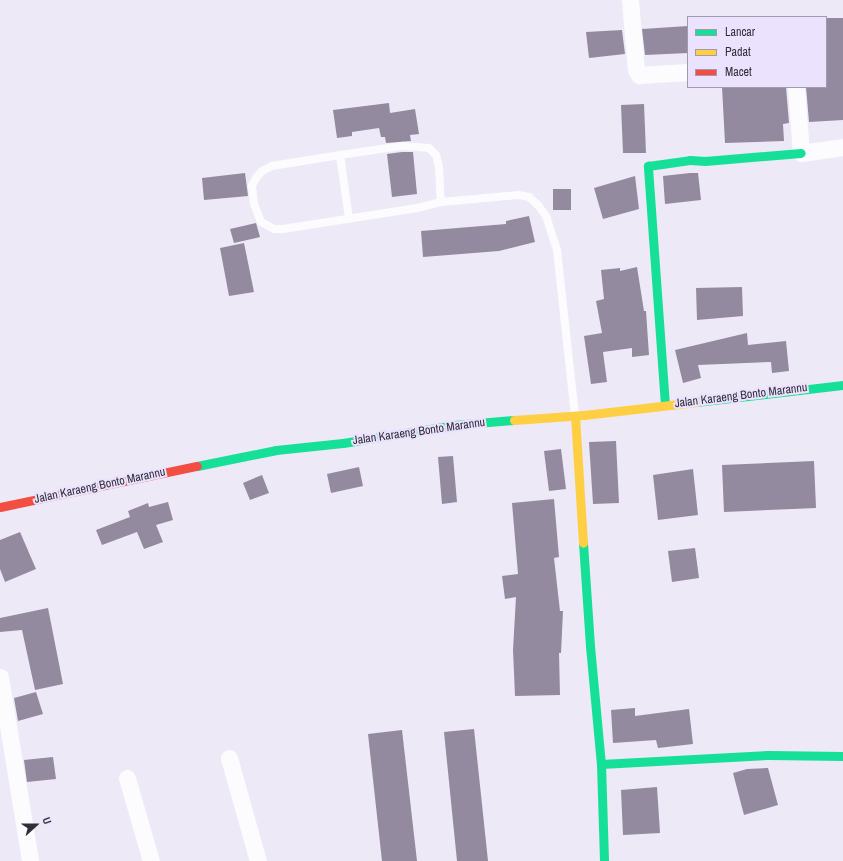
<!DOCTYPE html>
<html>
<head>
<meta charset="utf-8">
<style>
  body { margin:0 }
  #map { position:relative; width:843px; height:861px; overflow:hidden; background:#ede9f7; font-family:"Archivo Narrow",sans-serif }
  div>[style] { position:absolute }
  .building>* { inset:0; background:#938aa0 }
  .lane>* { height:8px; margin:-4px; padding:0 4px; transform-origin:4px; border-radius:4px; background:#fcfcfe }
  .street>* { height:17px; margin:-8.5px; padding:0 8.5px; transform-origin:8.5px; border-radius:8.5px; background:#fcfcfe }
  .fast>* { height:9px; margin:-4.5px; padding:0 4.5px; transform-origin:4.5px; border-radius:4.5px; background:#16e098 }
  .slow>* { height:9px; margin:-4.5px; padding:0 4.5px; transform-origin:4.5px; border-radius:4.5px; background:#ffcf43 }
  .jam>* { height:9px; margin:-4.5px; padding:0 4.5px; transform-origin:4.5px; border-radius:4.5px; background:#f24e42 }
  span { translate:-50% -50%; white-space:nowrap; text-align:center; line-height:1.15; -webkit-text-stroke:4px #ebe3fd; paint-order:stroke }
  .street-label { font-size:12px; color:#312d39 }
  .legend { position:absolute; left:687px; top:16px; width:140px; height:72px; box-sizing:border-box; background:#ebe3fd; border:1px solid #a19aaf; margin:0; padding:5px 7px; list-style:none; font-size:12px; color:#312d39 }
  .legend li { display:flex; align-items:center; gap:8px; height:20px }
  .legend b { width:20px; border:1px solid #a19aaf }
  .north { position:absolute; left:16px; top:805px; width:40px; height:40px; -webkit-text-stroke:3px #ebe3fd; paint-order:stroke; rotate:69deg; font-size:11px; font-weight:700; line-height:16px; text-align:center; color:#312d39 }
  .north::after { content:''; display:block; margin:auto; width:14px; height:18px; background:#312d39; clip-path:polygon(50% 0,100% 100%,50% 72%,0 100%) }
</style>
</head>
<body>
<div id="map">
  <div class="building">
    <div style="clip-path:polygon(826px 18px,843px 18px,843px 120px,809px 122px,806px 87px,826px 87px)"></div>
    <div style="clip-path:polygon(688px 26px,688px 53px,645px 55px,642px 29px)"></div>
    <div style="clip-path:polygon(622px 30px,625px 54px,589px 58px,586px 32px)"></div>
    <div style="clip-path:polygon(722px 87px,786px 87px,789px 123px,783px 124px,784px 141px,725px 143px)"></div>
    <div style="clip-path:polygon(389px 103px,390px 113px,415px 109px,419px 134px,410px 135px,411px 141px,386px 143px,385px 137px,381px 137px,379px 128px,352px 132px,352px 136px,337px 138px,333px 110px)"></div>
    <div style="clip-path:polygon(644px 104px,646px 153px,623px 153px,621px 105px)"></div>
    <div style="clip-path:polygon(402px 152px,413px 152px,417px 194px,392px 197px,387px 154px)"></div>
    <div style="clip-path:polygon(245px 173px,248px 196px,204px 200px,202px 178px)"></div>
    <div style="clip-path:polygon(690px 173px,698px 173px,701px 200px,665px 204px,663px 176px)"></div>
    <div style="clip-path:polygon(635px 176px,639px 209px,603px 219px,594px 188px)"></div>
    <div style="clip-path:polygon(553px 189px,571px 189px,571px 210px,553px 210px)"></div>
    <div style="clip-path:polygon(529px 216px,535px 242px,499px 251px,423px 257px,421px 231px,506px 224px,506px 221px)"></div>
    <div style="clip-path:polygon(256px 223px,260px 237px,234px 243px,230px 229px)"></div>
    <div style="clip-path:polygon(244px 243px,254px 292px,229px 296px,220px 248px)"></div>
    <div style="clip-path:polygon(637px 267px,644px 311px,646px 311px,649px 355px,632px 357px,632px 348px,603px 352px,607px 382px,591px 384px,584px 336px,602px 333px,596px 301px,604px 299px,601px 270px,620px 268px,620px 271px)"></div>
    <div style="clip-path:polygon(742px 287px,743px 316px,697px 320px,696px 288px)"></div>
    <div style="clip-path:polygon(747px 333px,748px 345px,786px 341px,789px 371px,772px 373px,771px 362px,698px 365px,701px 378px,683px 383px,675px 350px)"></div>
    <div style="clip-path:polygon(616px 441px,619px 503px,593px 504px,589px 442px)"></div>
    <div style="clip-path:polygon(561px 449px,566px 489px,549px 491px,544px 451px)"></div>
    <div style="clip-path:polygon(453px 456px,457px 502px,442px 504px,438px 457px)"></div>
    <div style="clip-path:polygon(814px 461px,816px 508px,724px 512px,722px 465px)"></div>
    <div style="clip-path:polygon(359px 467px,363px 486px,331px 493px,327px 474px)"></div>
    <div style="clip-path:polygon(693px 469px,698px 515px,658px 520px,653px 475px)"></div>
    <div style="clip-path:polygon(262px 475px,269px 493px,250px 500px,243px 483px)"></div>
    <div style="clip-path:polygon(554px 499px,559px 557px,554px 558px,560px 611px,563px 611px,561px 653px,559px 653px,560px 695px,515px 696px,513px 650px,516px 597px,505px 599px,502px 576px,518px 574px,512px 503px)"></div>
    <div style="clip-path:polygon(168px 502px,173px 520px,156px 525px,163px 542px,144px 549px,137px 532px,102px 545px,96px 530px,130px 517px,128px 511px,148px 503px,149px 507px)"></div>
    <div style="clip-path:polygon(20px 532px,36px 569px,5px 582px,0 569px,0 540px)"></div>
    <div style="clip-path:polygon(695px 548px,699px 578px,672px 582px,668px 551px)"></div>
    <div style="clip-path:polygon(48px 608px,63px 684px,35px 690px,22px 630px,0 632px,0 618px)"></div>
    <div style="clip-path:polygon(36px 692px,43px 714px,18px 721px,14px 698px)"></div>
    <div style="clip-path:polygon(635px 708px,635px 716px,689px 709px,693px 744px,658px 748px,656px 740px,613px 743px,611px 710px)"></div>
    <div style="clip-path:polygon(474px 729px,488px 861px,457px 861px,444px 732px)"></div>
    <div style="clip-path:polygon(402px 730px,417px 861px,382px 861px,368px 734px)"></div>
    <div style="clip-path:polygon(53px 757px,56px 779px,27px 782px,24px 760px)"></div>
    <div style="clip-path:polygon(768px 768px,778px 805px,744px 815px,733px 773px,747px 769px)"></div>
    <div style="clip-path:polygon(657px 787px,660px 833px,623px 835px,621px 790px)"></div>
  </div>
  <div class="lane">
    <div style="left:340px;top:155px;width:69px;rotate:170.8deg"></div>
    <div style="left:272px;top:166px;width:11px;rotate:153deg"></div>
    <div style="left:262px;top:171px;width:9px;rotate:131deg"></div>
    <div style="left:256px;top:178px;width:9px;rotate:117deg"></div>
    <div style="left:252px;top:186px;width:18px;rotate:84deg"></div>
    <div style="left:254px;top:204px;width:19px;rotate:69deg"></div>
    <div style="left:261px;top:222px;width:15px;rotate:28deg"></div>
    <div style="left:274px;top:229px;width:9px"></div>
    <div style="left:283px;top:229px;width:136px;rotate:-8.9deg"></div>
    <div style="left:417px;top:208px;width:25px;rotate:-14deg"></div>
    <div style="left:441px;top:202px;width:77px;rotate:-5.2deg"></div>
    <div style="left:518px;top:195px;width:11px;rotate:10deg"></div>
    <div style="left:529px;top:197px;width:12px;rotate:42deg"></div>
    <div style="left:538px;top:205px;width:14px;rotate:54deg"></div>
    <div style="left:546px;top:216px;width:36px;rotate:72deg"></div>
    <div style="left:557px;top:250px;width:166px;rotate:83.8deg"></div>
    <div style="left:349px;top:219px;width:65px;rotate:-98deg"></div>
    <div style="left:340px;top:155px;width:63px;rotate:-8.3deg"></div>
    <div style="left:402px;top:146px;width:27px;rotate:4deg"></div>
    <div style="left:429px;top:148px;width:10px;rotate:45deg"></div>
    <div style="left:436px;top:155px;width:12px;rotate:76deg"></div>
    <div style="left:439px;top:167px;width:35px;rotate:87deg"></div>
  </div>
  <div class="street">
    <div style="left:630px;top:0;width:70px;rotate:85.1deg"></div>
    <div style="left:636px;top:70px;width:6px;rotate:59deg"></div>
    <div style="left:639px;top:75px;width:49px;rotate:-3.5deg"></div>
    <div style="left:796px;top:87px;width:66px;rotate:85.7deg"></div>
    <div style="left:801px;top:153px;width:42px;rotate:-8.1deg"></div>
    <div style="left:0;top:677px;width:186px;rotate:80.7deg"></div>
    <div style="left:229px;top:758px;width:107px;rotate:74.3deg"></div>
    <div style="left:127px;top:778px;width:86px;rotate:73.9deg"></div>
  </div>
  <div class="fast">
    <div style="left:696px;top:402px;width:148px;rotate:-6.6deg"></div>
    <div style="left:665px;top:405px;width:240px;rotate:-94.1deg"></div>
    <div style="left:648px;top:166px;width:42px;rotate:-8.1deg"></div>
    <div style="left:690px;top:160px;width:15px;rotate:4deg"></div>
    <div style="left:705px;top:161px;width:96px;rotate:-4.8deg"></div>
    <div style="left:197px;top:466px;width:81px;rotate:-11.4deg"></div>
    <div style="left:276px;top:450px;width:67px;rotate:-6deg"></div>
    <div style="left:343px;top:443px;width:112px;rotate:-9.2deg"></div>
    <div style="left:454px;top:425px;width:60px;rotate:-4.8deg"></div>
    <div style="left:583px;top:543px;width:103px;rotate:86.1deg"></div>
    <div style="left:590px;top:646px;width:119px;rotate:84.7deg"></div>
    <div style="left:601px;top:764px;width:97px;rotate:88.2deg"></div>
    <div style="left:601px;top:764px;width:167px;rotate:-3.1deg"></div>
    <div style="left:768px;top:755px;width:75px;rotate:0.8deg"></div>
  </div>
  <div class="slow">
    <div style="left:575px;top:416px;width:127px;rotate:86.4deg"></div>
    <div style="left:514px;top:420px;width:70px;rotate:-4.1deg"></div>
    <div style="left:584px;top:415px;width:113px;rotate:-6.6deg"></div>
  </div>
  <div class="jam">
    <div style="left:0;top:507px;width:201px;rotate:-11.8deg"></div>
  </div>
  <div class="street-label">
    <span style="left:741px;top:396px;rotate:-7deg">Jalan Karaeng Bonto Marannu</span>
    <span style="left:419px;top:432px;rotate:-8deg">Jalan Karaeng Bonto Marannu</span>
    <span style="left:100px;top:486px;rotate:-12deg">Jalan Karaeng Bonto Marannu</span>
  </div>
  <ul class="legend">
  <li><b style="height:5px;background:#16e098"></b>Lancar</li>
  <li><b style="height:5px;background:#ffcf43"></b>Padat</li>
  <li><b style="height:5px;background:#f24e42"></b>Macet</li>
  </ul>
  <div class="north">U</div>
</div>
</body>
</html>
